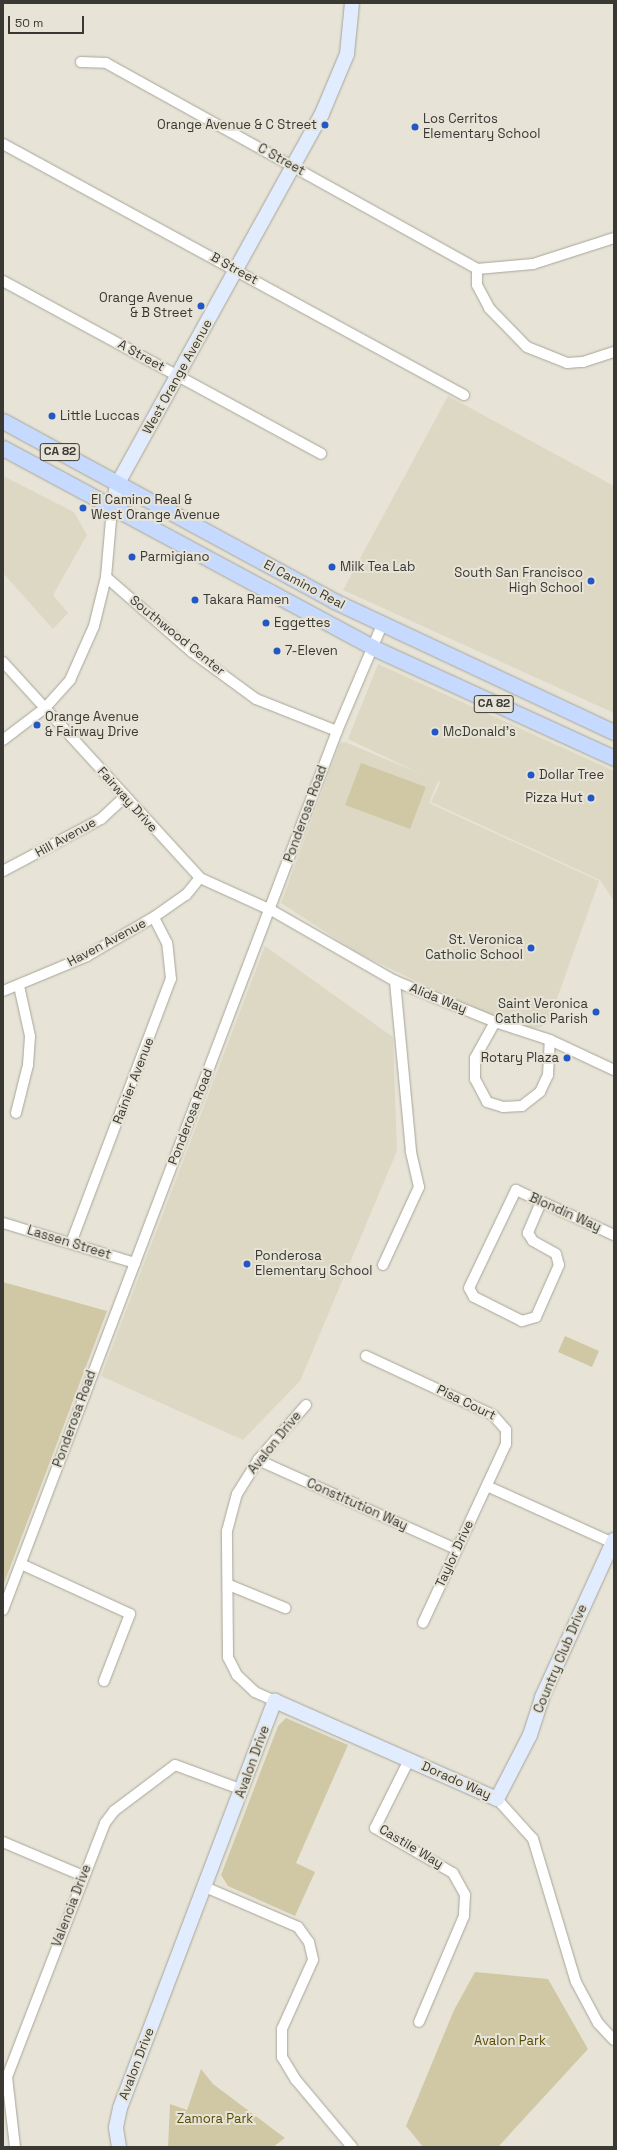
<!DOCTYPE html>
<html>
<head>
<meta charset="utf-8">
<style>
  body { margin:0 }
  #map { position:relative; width:617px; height:2150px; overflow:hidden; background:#e7e4d7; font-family:"Space Grotesk",sans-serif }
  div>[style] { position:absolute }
  .built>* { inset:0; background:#ddd8c4 }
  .green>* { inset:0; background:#d0c8a4 }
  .roads { filter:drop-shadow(0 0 1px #a7a599) drop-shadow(0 0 1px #a7a599) }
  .street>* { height:10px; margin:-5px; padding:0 5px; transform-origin:5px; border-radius:5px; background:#fff }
  .secondary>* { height:14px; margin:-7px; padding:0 7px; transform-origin:7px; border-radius:7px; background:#e2ecff }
  .primary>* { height:15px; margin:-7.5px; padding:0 7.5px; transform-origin:7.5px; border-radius:7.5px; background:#c6daff }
  .dots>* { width:11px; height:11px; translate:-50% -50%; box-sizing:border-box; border:2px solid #e7e4d7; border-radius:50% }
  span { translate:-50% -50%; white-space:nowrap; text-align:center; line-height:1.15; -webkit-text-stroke:4px #e7e4d7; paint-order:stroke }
  .shield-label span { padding:1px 3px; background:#e7e4d7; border:1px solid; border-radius:3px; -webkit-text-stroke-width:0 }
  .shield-label { font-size:12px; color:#393833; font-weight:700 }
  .poi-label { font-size:13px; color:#393833 }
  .left { translate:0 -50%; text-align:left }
  .right { translate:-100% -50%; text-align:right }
  .street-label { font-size:13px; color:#393833 }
  .park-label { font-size:13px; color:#5a4c00 }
  .frame { position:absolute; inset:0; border:4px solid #393833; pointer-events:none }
  .scale { position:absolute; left:8px; top:16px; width:76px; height:18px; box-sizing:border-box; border:2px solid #393833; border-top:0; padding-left:5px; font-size:12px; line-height:14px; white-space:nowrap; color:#393833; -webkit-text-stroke:3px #e7e4d7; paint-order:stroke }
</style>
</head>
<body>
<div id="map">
  <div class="built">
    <div style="clip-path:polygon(448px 396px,614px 486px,614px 713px,343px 590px)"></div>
    <div style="clip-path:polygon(3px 476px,74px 512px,87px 535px,53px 595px,68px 613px,53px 629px,3px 573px)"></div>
    <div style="clip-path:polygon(378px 664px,614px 771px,614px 901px,600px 880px,431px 802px,440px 783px,438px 781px,429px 803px,599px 881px,549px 1021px,541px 1027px,529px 1029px,506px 1022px,414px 980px,358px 953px,281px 903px,340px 743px,345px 742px,421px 774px,348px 739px)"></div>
    <div style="clip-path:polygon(265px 946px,393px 1037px,397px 1151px,300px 1381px,243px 1440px,101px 1376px)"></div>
  </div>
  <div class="green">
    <div style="clip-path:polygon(361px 763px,426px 787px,410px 829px,345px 805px)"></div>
    <div style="clip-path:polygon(3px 1282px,107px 1311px,3px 1586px)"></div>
    <div style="clip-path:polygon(565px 1336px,599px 1351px,592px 1367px,558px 1352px)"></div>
    <div style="clip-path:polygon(286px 1718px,348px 1745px,296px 1863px,315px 1872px,295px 1916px,228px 1886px,221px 1875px,278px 1726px)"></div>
    <div style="clip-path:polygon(475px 1972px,548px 1979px,588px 2049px,498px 2147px,423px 2147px,406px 2126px,454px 2010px)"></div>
    <div style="clip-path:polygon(201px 2069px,213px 2084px,285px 2138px,273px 2147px,168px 2147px,170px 2104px,187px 2110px)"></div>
  </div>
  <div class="roads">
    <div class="street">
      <div style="left:81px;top:62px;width:25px;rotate:2deg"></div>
      <div style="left:106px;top:63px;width:424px;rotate:29deg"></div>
      <div style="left:3px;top:144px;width:525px;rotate:28.57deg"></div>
      <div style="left:614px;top:238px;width:85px;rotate:162.2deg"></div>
      <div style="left:533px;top:264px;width:56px;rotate:174.9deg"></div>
      <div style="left:477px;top:269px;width:16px;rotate:90deg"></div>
      <div style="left:477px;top:285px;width:26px;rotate:62deg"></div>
      <div style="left:489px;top:308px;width:54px;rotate:45.7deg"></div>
      <div style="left:527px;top:347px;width:43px;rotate:21.8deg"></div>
      <div style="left:567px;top:363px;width:16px;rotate:-4deg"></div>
      <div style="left:583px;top:362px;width:33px;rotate:-18deg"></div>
      <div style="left:3px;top:281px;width:362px;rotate:28.5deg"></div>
      <div style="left:106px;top:577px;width:114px;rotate:41.1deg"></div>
      <div style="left:192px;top:652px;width:79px;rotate:36.3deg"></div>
      <div style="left:256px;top:699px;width:87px;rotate:21.6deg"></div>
      <div style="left:3px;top:662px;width:292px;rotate:47.6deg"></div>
      <div style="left:200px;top:878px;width:78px;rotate:24.3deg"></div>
      <div style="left:271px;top:910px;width:143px;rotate:29.8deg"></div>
      <div style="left:395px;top:981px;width:108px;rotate:22.3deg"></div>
      <div style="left:495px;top:1022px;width:58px;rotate:18.1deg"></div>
      <div style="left:550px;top:1040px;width:71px;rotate:25.1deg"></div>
      <div style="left:3px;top:740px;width:53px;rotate:-37.3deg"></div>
      <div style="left:45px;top:708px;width:38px;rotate:-48deg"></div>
      <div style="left:70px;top:680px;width:59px;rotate:-66deg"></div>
      <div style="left:94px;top:626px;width:50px;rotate:-76.2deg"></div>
      <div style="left:106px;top:577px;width:69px;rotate:-85deg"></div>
      <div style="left:3px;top:871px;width:111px;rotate:-28deg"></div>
      <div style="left:101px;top:819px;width:33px;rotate:-43deg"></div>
      <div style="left:3px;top:991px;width:91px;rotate:-22.6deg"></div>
      <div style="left:87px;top:956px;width:78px;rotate:-30.2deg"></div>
      <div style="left:154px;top:917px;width:39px;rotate:-35deg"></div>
      <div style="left:186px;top:895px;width:22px;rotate:-51deg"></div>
      <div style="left:495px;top:1022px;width:41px;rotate:119.1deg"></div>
      <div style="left:475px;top:1058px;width:21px;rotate:90deg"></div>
      <div style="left:475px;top:1079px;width:26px;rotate:62deg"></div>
      <div style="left:487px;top:1102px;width:17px;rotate:17deg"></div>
      <div style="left:503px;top:1107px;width:19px;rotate:-3deg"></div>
      <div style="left:522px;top:1106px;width:23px;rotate:-38deg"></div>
      <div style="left:540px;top:1092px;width:19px;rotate:-65deg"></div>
      <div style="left:548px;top:1075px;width:35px;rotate:-87deg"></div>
      <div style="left:16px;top:1113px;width:49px;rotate:-76deg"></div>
      <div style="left:28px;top:1065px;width:29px;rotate:-86deg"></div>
      <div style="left:30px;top:1036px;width:51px;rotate:-102.4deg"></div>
      <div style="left:541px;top:1202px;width:34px;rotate:113deg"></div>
      <div style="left:528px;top:1233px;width:9px;rotate:58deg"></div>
      <div style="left:533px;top:1241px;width:26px;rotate:29deg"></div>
      <div style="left:556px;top:1254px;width:11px;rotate:75deg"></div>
      <div style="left:559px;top:1265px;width:57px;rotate:113.9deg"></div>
      <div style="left:536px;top:1317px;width:15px;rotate:164deg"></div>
      <div style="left:522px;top:1321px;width:54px;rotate:-153.4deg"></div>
      <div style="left:474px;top:1297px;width:10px;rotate:-119deg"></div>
      <div style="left:469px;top:1288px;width:109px;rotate:-64.4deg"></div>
      <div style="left:516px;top:1190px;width:108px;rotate:24.7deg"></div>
      <div style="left:3px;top:1223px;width:138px;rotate:16.9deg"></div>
      <div style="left:71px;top:1243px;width:282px;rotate:-69.3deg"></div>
      <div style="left:171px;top:979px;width:36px;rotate:-96deg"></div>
      <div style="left:167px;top:943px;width:29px;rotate:-117deg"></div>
      <div style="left:383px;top:1265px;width:86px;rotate:-65.2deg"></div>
      <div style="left:419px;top:1187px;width:37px;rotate:-103deg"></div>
      <div style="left:411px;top:1151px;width:171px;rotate:-95.4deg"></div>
      <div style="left:366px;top:1356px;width:140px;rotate:24.9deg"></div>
      <div style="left:493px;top:1415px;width:20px;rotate:49deg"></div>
      <div style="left:506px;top:1430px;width:14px;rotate:90deg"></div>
      <div style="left:506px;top:1444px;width:197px;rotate:114.9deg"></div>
      <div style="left:258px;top:1460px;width:217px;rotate:24.2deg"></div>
      <div style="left:487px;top:1486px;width:138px;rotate:24.3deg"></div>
      <div style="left:21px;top:1564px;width:120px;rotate:24.6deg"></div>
      <div style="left:130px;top:1614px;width:72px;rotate:111.2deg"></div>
      <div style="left:229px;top:1585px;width:61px;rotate:22.3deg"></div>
      <div style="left:3px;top:1610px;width:940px;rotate:-69.19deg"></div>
      <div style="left:337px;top:731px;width:115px;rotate:-67deg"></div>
      <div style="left:275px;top:1701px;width:22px;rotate:-156deg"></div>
      <div style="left:255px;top:1692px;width:25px;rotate:-137deg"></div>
      <div style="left:237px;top:1675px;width:20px;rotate:-117deg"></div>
      <div style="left:228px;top:1657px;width:126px;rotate:-90.5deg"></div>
      <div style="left:227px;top:1531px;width:38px;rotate:-75deg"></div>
      <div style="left:237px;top:1494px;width:40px;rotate:-58deg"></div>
      <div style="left:258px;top:1460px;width:73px;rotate:-48.9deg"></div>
      <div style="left:409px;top:1760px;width:76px;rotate:116.6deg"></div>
      <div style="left:375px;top:1828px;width:90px;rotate:30deg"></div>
      <div style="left:453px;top:1873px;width:25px;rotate:61deg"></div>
      <div style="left:465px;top:1895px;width:21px;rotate:93deg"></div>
      <div style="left:464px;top:1916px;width:115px;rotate:113deg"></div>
      <div style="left:497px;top:1799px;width:54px;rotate:48deg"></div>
      <div style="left:533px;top:1839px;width:149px;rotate:73.3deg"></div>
      <div style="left:576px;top:1982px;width:47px;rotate:61.8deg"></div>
      <div style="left:598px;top:2023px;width:23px;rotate:47deg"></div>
      <div style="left:3px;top:1842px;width:87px;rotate:23deg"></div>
      <div style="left:205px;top:1887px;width:101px;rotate:23.3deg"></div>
      <div style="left:298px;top:1927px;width:19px;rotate:54deg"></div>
      <div style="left:309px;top:1942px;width:18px;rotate:77deg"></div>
      <div style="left:313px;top:1960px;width:76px;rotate:114.2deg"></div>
      <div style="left:282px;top:2029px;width:28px;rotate:90deg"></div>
      <div style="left:282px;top:2057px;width:27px;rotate:59deg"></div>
      <div style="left:296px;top:2080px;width:87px;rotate:50.1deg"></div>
      <div style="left:15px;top:2147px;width:70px;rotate:-96.5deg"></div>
      <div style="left:7px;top:2077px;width:272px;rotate:-68.9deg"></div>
      <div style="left:105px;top:1823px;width:15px;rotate:-53deg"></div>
      <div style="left:114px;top:1811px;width:76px;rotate:-37deg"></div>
      <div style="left:175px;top:1765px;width:72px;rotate:20.2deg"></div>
    </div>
    <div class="secondary">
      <div style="left:112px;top:508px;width:26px;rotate:-77deg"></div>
      <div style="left:118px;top:483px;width:419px;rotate:-61.1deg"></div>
      <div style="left:321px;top:116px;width:67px;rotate:-67.2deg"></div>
      <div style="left:347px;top:54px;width:51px;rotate:-84.4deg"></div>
      <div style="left:119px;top:2147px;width:20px;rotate:-99deg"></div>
      <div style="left:116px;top:2127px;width:19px;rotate:-78deg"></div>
      <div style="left:120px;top:2108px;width:436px;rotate:-69.2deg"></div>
      <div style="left:275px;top:1701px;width:243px;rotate:23.8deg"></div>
      <div style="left:497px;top:1799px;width:72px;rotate:-62.7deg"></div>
      <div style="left:530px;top:1735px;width:40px;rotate:-72deg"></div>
      <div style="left:542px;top:1697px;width:173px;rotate:-65.4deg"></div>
    </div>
    <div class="primary">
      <div style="left:3px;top:421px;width:377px;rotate:28.5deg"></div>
      <div style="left:334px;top:601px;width:309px;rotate:25.1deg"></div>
      <div style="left:3px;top:448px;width:421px;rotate:28.3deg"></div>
      <div style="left:374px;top:648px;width:264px;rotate:24.6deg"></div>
    </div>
  </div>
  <div class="dots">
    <div style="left:325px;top:125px;background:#2357c4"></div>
    <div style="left:415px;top:127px;background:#2357c4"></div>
    <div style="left:201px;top:306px;background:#2357c4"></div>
    <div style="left:52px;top:416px;background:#2357c4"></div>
    <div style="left:83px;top:508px;background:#2357c4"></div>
    <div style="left:132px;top:557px;background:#2357c4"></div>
    <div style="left:332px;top:567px;background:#2357c4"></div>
    <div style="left:591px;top:581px;background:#2357c4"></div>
    <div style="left:195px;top:600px;background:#2357c4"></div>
    <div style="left:266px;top:623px;background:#2357c4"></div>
    <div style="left:277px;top:651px;background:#2357c4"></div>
    <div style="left:37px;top:725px;background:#2357c4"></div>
    <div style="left:435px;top:732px;background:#2357c4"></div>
    <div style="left:531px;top:775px;background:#2357c4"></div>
    <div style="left:591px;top:798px;background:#2357c4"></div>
    <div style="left:531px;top:948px;background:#2357c4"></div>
    <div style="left:596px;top:1012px;background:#2357c4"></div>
    <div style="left:567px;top:1058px;background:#2357c4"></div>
    <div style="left:247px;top:1264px;background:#2357c4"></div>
  </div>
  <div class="shield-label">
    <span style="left:60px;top:452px">CA 82</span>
    <span style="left:494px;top:704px">CA 82</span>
  </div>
  <div class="poi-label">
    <span class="left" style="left:423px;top:127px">Los Cerritos<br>Elementary School</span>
    <span class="right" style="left:317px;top:125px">Orange Avenue &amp; C Street</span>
    <span class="right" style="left:193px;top:306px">Orange Avenue<br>&amp; B Street</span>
    <span class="left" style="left:60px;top:416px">Little Luccas</span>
    <span class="left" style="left:91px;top:508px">El Camino Real &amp;<br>West Orange Avenue</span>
    <span class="left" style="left:140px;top:557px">Parmigiano</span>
    <span class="left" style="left:340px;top:567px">Milk Tea Lab</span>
    <span class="right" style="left:583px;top:581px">South San Francisco<br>High School</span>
    <span class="left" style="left:203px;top:600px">Takara Ramen</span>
    <span class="left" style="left:274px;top:623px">Eggettes</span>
    <span class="left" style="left:285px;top:651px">7-Eleven</span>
    <span class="left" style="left:45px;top:725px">Orange Avenue<br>&amp; Fairway Drive</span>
    <span class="left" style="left:443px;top:732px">McDonald's</span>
    <span class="left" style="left:539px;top:775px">Dollar Tree</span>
    <span class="right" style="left:583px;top:798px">Pizza Hut</span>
    <span class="right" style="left:523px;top:948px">St. Veronica<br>Catholic School</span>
    <span class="right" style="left:588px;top:1012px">Saint Veronica<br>Catholic Parish</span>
    <span class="right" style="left:559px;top:1058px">Rotary Plaza</span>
    <span class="left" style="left:255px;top:1264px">Ponderosa<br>Elementary School</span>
  </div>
  <div class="street-label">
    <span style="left:281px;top:160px;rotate:29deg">C Street</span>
    <span style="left:234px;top:269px;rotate:29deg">B Street</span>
    <span style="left:141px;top:356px;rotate:29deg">A Street</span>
    <span style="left:178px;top:377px;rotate:-61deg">West Orange Avenue</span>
    <span style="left:304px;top:585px;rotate:28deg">El Camino Real</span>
    <span style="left:177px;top:636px;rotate:39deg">Southwood Center</span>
    <span style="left:127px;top:800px;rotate:48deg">Fairway Drive</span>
    <span style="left:306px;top:814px;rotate:-70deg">Ponderosa Road</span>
    <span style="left:66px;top:838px;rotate:-29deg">Hill Avenue</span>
    <span style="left:107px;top:943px;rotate:-28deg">Haven Avenue</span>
    <span style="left:438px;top:999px;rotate:22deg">Alida Way</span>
    <span style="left:134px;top:1081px;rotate:-69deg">Rainier Avenue</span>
    <span style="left:191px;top:1117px;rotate:-69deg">Ponderosa Road</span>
    <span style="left:565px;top:1213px;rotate:24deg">Blondin Way</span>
    <span style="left:69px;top:1243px;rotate:17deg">Lassen Street</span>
    <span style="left:466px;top:1403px;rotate:26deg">Pisa Court</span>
    <span style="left:75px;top:1419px;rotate:-70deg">Ponderosa Road</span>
    <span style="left:275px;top:1443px;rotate:-51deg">Avalon Drive</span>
    <span style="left:357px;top:1505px;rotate:24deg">Constitution Way</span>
    <span style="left:455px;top:1554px;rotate:-65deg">Taylor Drive</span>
    <span style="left:561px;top:1659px;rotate:-67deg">Country Club Drive</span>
    <span style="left:253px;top:1762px;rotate:-70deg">Avalon Drive</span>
    <span style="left:456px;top:1781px;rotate:24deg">Dorado Way</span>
    <span style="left:411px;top:1847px;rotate:31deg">Castile Way</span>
    <span style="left:72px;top:1906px;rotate:-69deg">Valencia Drive</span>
    <span style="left:137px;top:2064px;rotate:-69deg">Avalon Drive</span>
  </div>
  <div class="park-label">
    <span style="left:510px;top:2041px">Avalon Park</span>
    <span style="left:215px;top:2119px">Zamora Park</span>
  </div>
  <div class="frame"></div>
  <div class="scale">50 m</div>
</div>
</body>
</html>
